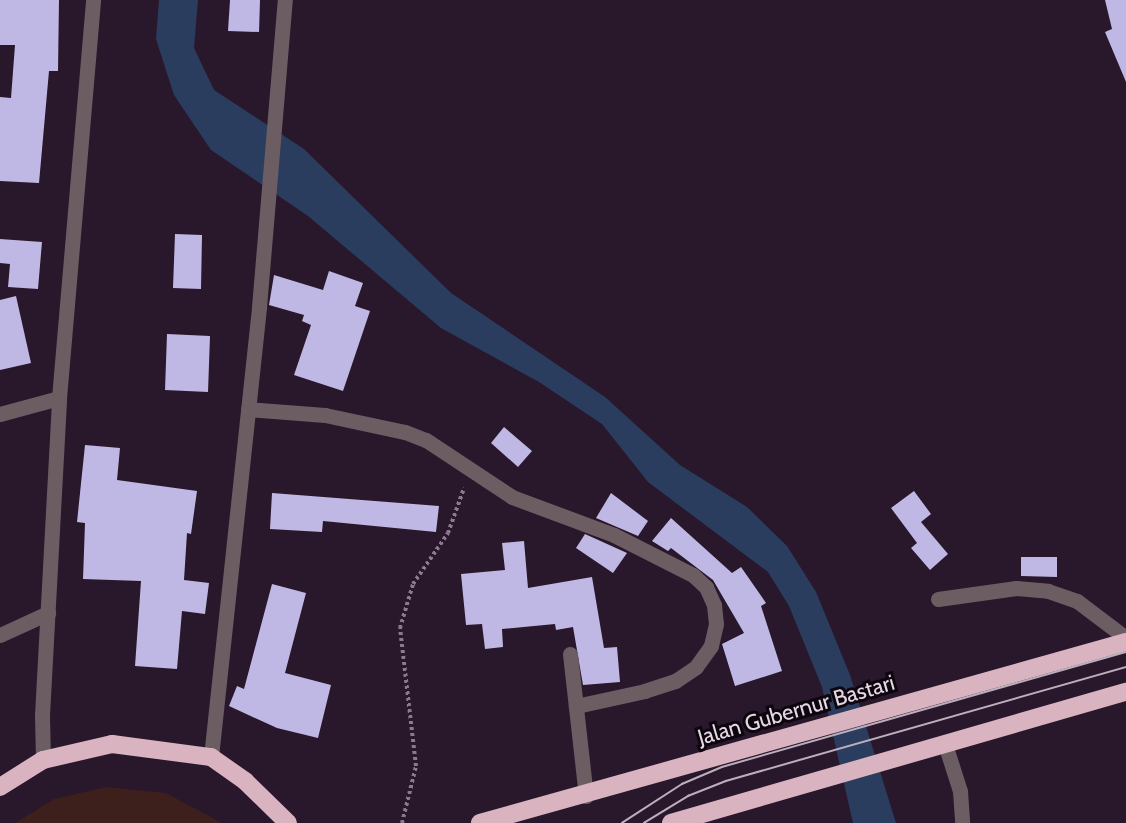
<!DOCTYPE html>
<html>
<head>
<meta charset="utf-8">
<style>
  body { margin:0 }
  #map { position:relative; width:1126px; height:823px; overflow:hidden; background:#29172b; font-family:Cabin,sans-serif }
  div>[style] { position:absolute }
  .green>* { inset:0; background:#3d1f1b }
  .water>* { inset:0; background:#2b3d5e }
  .building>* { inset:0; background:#c0b8e4 }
  .path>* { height:4px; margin-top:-2px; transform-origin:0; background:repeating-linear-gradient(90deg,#8a7a8a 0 3px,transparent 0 6px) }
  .minor>* { height:15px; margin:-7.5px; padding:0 7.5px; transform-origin:7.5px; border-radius:7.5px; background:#6c5d62 }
  .highway>* { height:18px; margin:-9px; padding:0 9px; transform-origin:9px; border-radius:9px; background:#d9b4c0 }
  .tram>* { height:1.5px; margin:-0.75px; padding:0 0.75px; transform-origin:0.75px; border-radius:0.75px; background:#bcaebc }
  span { translate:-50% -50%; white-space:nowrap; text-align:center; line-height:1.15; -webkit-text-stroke:6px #0d060e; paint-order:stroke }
  .street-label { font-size:22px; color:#e5d8e5 }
</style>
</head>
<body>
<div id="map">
  <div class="green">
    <div style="clip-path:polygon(106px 787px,166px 793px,222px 823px,15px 823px,54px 799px)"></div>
  </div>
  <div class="water">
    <div style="clip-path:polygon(159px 0,198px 0,194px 48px,214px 90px,304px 149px,451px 293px,605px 397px,680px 465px,747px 507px,787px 546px,816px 592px,850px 675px,896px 823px,853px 823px,822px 687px,789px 606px,768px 572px,648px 482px,602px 424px,539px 382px,441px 328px,308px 216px,211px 150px,174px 95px,156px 39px)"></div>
  </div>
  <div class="building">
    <div style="clip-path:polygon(0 0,59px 0,58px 71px,49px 71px,39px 183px,0 181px,0 97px,11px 98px,15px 45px,0 45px)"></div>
    <div style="clip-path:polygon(230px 0,260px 0,259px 32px,228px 31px)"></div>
    <div style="clip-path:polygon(1105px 0,1126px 0,1126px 82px,1105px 32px,1112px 29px)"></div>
    <div style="clip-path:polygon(175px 234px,202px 235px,201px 289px,173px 288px)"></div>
    <div style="clip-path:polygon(0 239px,42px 242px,38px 289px,8px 287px,10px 264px,0 263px)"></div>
    <div style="clip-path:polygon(329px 271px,363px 283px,355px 306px,370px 311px,343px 391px,294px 375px,311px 325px,302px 321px,304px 315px,269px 305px,274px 275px,323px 290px)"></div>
    <div style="clip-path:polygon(16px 296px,31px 363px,0 370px,0 300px)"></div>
    <div style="clip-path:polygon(167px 334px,210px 336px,208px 392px,165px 390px)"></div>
    <div style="clip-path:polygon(504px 427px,532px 451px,518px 467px,491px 443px)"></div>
    <div style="clip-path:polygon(85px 445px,120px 448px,117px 480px,197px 491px,191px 534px,187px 533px,184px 580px,209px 583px,205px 614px,182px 611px,177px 669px,135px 666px,141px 581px,83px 579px,85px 523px,77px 522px)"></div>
    <div style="clip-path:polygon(914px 491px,931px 514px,921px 522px,948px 554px,930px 570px,911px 548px,917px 543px,891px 508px)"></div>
    <div style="clip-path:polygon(272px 493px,439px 506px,436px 532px,323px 521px,322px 532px,270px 529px)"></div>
    <div style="clip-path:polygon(611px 493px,648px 521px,638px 536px,596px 518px)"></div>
    <div style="clip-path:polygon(671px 518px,732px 573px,741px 567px,766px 603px,761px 606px,782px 671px,735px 686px,722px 644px,744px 633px,713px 580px,671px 548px,668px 551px,652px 541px)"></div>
    <div style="clip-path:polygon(585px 534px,627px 553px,613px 573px,576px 548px)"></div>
    <div style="clip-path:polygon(524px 541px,528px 588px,592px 577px,604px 648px,617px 647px,620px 682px,583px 685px,573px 627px,556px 630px,555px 624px,502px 629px,503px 647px,485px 649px,482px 624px,466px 625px,461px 574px,505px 570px,502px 543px)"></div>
    <div style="clip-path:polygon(1021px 557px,1057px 557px,1057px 577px,1021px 576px)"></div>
    <div style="clip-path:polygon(272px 584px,306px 593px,285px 673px,331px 685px,318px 738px,277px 728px,229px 706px,237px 686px,244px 689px)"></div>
  </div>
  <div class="path">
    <div style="left:402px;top:823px;width:59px;rotate:-76.2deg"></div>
    <div style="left:416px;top:766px;width:139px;rotate:-96.6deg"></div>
    <div style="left:400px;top:628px;width:46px;rotate:-73.5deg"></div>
    <div style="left:413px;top:584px;width:62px;rotate:-55.5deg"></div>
    <div style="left:448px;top:533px;width:48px;rotate:-70.4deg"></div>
  </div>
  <div class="minor">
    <div style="left:248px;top:409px;width:77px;rotate:4.5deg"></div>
    <div style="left:325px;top:415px;width:82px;rotate:12deg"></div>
    <div style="left:405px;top:432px;width:22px;rotate:21deg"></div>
    <div style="left:426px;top:440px;width:103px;rotate:33.5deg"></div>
    <div style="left:512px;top:497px;width:109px;rotate:20.4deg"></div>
    <div style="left:614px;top:535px;width:89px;rotate:26.9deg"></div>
    <div style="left:693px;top:575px;width:18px;rotate:43deg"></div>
    <div style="left:706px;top:587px;width:20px;rotate:66deg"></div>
    <div style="left:714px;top:605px;width:19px;rotate:84deg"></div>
    <div style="left:716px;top:624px;width:23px;rotate:103deg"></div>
    <div style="left:711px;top:646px;width:26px;rotate:126deg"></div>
    <div style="left:696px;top:667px;width:25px;rotate:146deg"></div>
    <div style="left:675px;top:681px;width:32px;rotate:162deg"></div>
    <div style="left:645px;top:691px;width:71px;rotate:167.7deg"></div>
    <div style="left:0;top:414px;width:61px;rotate:-15.2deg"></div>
    <div style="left:938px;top:599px;width:79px;rotate:-8deg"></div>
    <div style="left:1016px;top:588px;width:32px;rotate:5deg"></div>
    <div style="left:1048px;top:591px;width:31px;rotate:19deg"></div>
    <div style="left:1077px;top:601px;width:61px;rotate:37.1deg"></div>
    <div style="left:0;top:635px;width:53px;rotate:-24.6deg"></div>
    <div style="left:570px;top:654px;width:143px;rotate:83.6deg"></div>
    <div style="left:945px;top:744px;width:49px;rotate:72.3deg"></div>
    <div style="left:960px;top:791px;width:32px;rotate:86deg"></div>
    <div style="left:211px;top:757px;width:453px;rotate:-83.9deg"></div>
    <div style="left:259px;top:307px;width:308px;rotate:-85.2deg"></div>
    <div style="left:43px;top:760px;width:45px;rotate:-91.3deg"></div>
    <div style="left:42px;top:715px;width:317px;rotate:-86.9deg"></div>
    <div style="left:59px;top:398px;width:399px;rotate:-85.1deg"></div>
  </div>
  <div class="highway">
    <div style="left:0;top:787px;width:51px;rotate:-32.1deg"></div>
    <div style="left:43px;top:760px;width:71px;rotate:-13.1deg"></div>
    <div style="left:112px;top:744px;width:100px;rotate:7.5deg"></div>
    <div style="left:211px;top:757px;width:42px;rotate:35.2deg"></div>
    <div style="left:245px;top:781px;width:60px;rotate:44.3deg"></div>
    <div style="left:480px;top:823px;width:671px;rotate:-15.65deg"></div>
    <div style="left:671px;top:823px;width:473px;rotate:-16.1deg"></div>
  </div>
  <div class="tram">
    <div style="left:622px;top:823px;width:72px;rotate:-33deg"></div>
    <div style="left:682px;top:784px;width:43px;rotate:-23deg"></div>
    <div style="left:722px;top:767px;width:420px;rotate:-15.9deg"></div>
    <div style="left:644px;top:823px;width:52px;rotate:-31.5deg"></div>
    <div style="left:688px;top:796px;width:41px;rotate:-21.5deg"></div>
    <div style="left:726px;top:781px;width:416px;rotate:-15.9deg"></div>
  </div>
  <div class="street-label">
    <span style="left:796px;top:710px;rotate:-16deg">Jalan Gubernur Bastari</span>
  </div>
</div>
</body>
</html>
